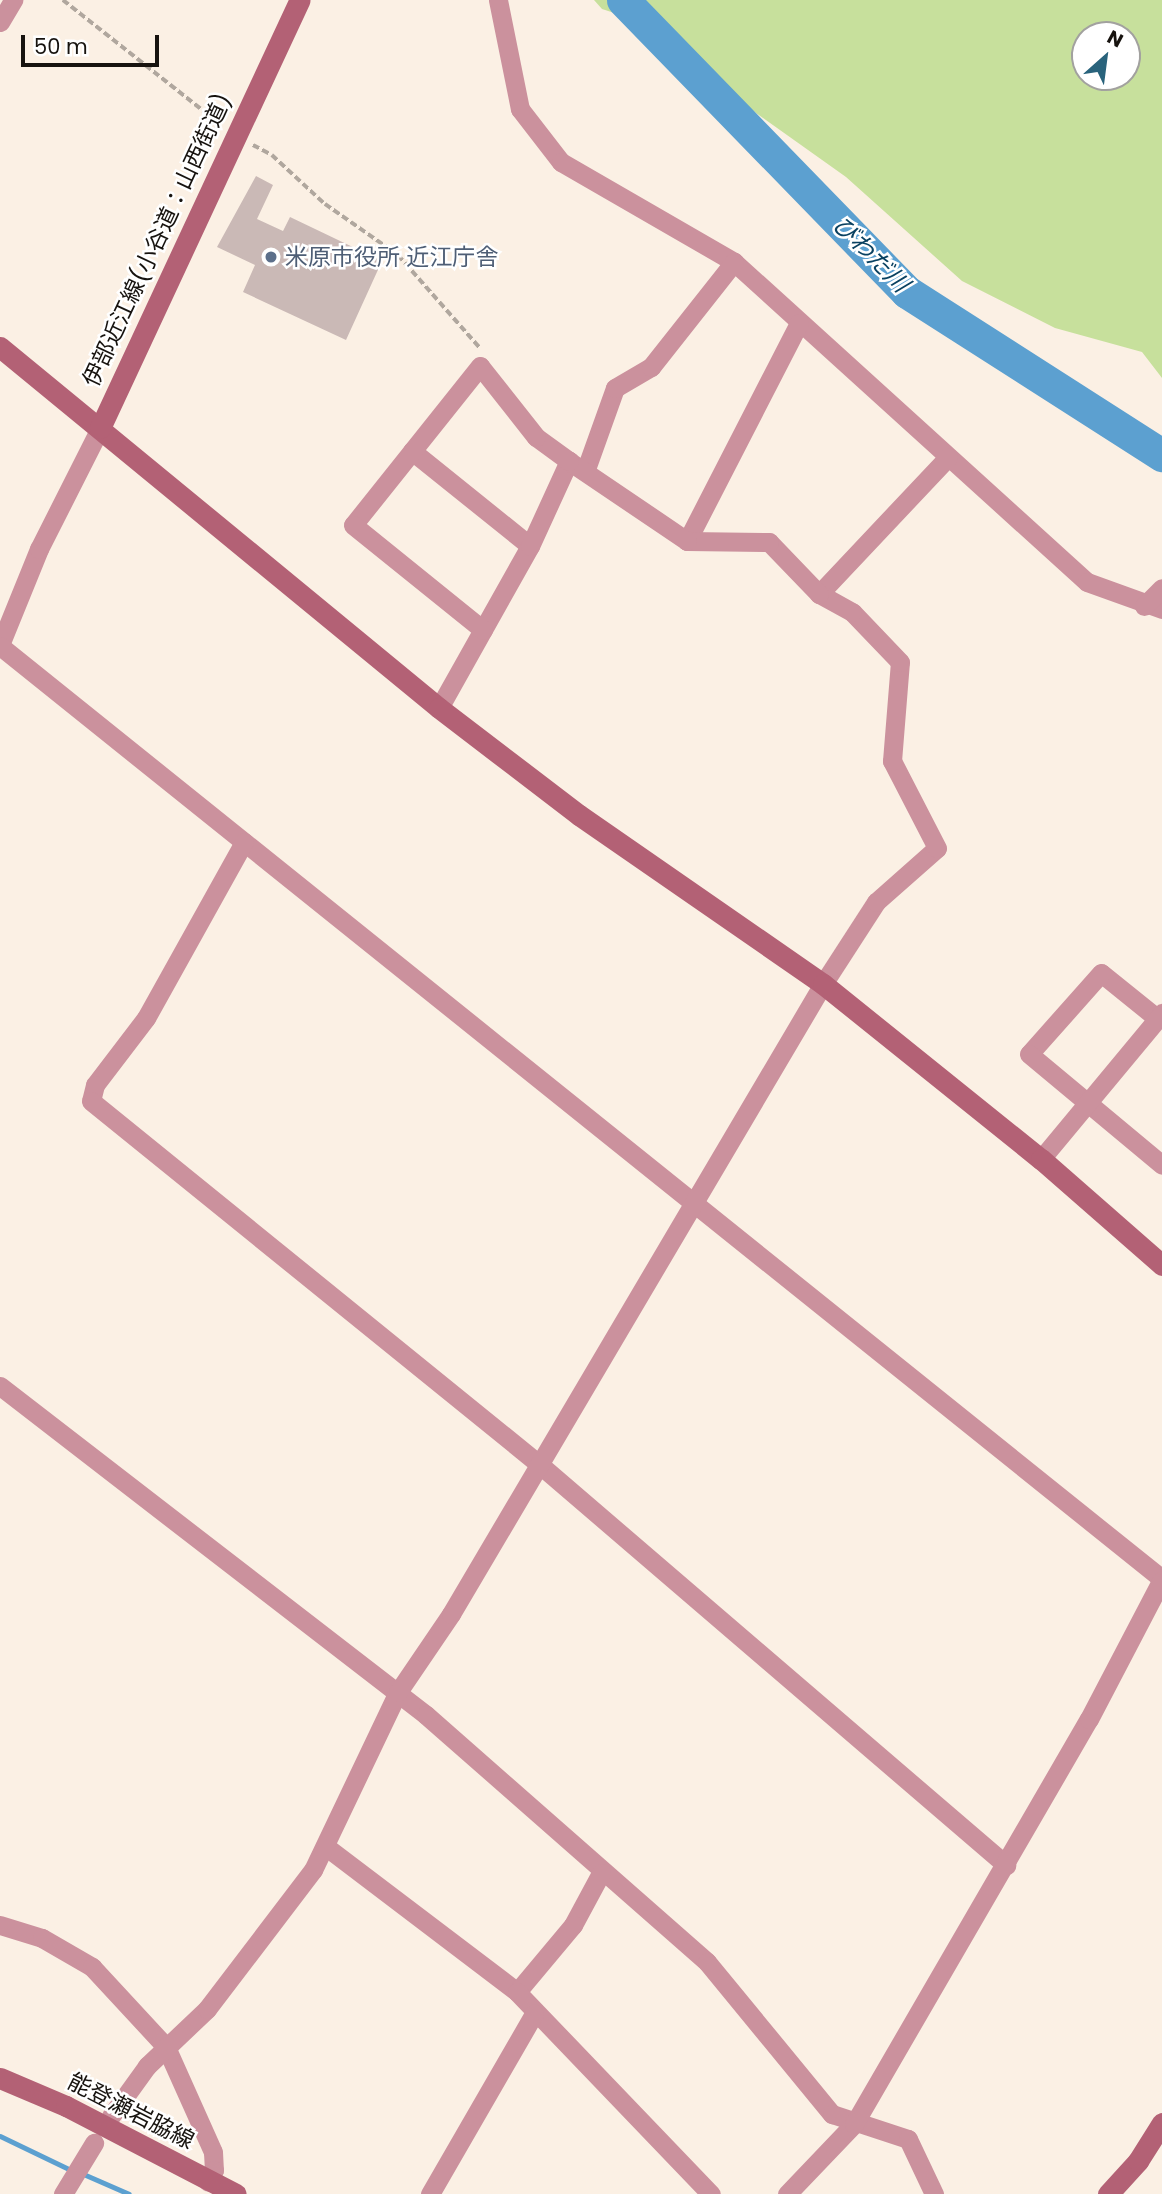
<!DOCTYPE html>
<html>
<head>
<meta charset="utf-8">
<style>
  body { margin:0 }
  #map { position:relative; width:1162px; height:2194px; overflow:hidden; background:#fbf0e4; font-family:Poppins,"Noto Sans JP",sans-serif }
  div>[style] { position:absolute }
  .green>* { inset:0; background:#c7e09c }
  .stream>* { height:5px; margin:-2.5px; padding:0 2.5px; transform-origin:2.5px; border-radius:2.5px; background:#5ca0d0 }
  .river>* { height:33px; margin:-16.5px; padding:0 16.5px; transform-origin:16.5px; border-radius:16.5px; background:#5ca0d0 }
  .building>* { inset:0; background:#cab9b6 }
  .path>* { height:3.5px; margin-top:-1.75px; transform-origin:0; background:repeating-linear-gradient(90deg,#b0a79e 0 7px,transparent 0 10.5px) }
  .street>* { height:19px; margin:-9.5px; padding:0 9.5px; transform-origin:9.5px; border-radius:9.5px; background:#cb919d }
  .secondary>* { height:21px; margin:-10.5px; padding:0 10.5px; transform-origin:10.5px; border-radius:10.5px; background:#b36175 }
  .dots>* { width:19px; height:19px; translate:-50% -50%; box-sizing:border-box; border:4px solid #fff; border-radius:50% }
  span { translate:-50% -50%; white-space:nowrap; text-align:center; line-height:1.15; -webkit-text-stroke:5px #fff; paint-order:stroke }
  .street-label { font-size:23px; color:#17130f }
  .service-label { font-size:23px; color:#4e5e75 }
  .left { translate:0 -50%; text-align:left }
  .water-label { font-size:24px; color:#094161; font-style:italic }
  .north { position:absolute; left:1071px; top:21px; width:70px; height:70px; box-sizing:border-box; background:#fff; border:2px solid #a2a19f; border-radius:50%; rotate:28deg; font-size:19px; font-weight:700; line-height:28px; text-align:center; color:#17130f }
  .north::after { content:''; display:block; margin:auto; width:24px; height:32px; background:#29637c; clip-path:polygon(50% 0,100% 100%,50% 72%,0 100%) }
  .scale { position:absolute; left:21px; top:35px; width:138px; height:32px; box-sizing:border-box; border:4px solid #17130f; border-top:0; padding-left:9px; font-size:21px; line-height:24px; white-space:nowrap; color:#17130f; -webkit-text-stroke:5px #fff; paint-order:stroke }
</style>
</head>
<body>
<div id="map">
  <div class="green">
    <div style="clip-path:polygon(evenodd,594px 0,1162px 0,1162px 378px,1142px 352px,1055px 328px,962px 281px,846px 177px,756px 113px,670px 39px,645px 23px,602px 9px,594px 0,1085px 35px,1127px 35px,1127px 77px,1085px 77px,1085px 35px)"></div>
  </div>
  <div class="stream">
    <div style="left:0;top:2136px;width:79px;rotate:25.6deg"></div>
    <div style="left:81px;top:2173px;width:52px;rotate:23.6deg"></div>
  </div>
  <div class="river">
    <div style="left:623px;top:0;width:407px;rotate:45.8deg"></div>
    <div style="left:907px;top:292px;width:303px;rotate:32.6deg"></div>
  </div>
  <div class="building">
    <div style="clip-path:polygon(256px 176px,273px 185px,257px 219px,283px 231px,290px 217px,382px 261px,346px 340px,243px 292px,255px 265px,217px 247px)"></div>
  </div>
  <div class="path">
    <div style="left:63px;top:0;width:200px;rotate:38.3deg"></div>
    <div style="left:253px;top:145px;width:21px;rotate:28deg"></div>
    <div style="left:272px;top:155px;width:72px;rotate:42.8deg"></div>
    <div style="left:325px;top:204px;width:89px;rotate:34.9deg"></div>
    <div style="left:398px;top:255px;width:125px;rotate:48.6deg"></div>
  </div>
  <div class="street">
    <div style="left:498px;top:0;width:111px;rotate:78.6deg"></div>
    <div style="left:520px;top:109px;width:67px;rotate:52.3deg"></div>
    <div style="left:561px;top:162px;width:200px;rotate:30deg"></div>
    <div style="left:734px;top:262px;width:476px;rotate:42.2deg"></div>
    <div style="left:1087px;top:582px;width:80px;rotate:19.8deg"></div>
    <div style="left:0;top:22px;width:26px;rotate:-59deg"></div>
    <div style="left:412px;top:451px;width:151px;rotate:38.8deg"></div>
    <div style="left:586px;top:469px;width:86px;rotate:-70.3deg"></div>
    <div style="left:615px;top:388px;width:42px;rotate:-30.3deg"></div>
    <div style="left:651px;top:367px;width:134px;rotate:-51.7deg"></div>
    <div style="left:687px;top:541px;width:245px;rotate:-62.8deg"></div>
    <div style="left:819px;top:594px;width:188px;rotate:-46.7deg"></div>
    <div style="left:1144px;top:606px;width:25px;rotate:-45deg"></div>
    <div style="left:0;top:645px;width:104px;rotate:-67.9deg"></div>
    <div style="left:39px;top:549px;width:136px;rotate:-63.2deg"></div>
    <div style="left:0;top:646px;width:1490px;rotate:38.76deg"></div>
    <div style="left:439px;top:708px;width:186px;rotate:-60.7deg"></div>
    <div style="left:530px;top:546px;width:94px;rotate:-65.4deg"></div>
    <div style="left:244px;top:842px;width:201px;rotate:119.1deg"></div>
    <div style="left:146px;top:1018px;width:84px;rotate:127.3deg"></div>
    <div style="left:95px;top:1085px;width:16px;rotate:104deg"></div>
    <div style="left:91px;top:1101px;width:577px;rotate:39.02deg"></div>
    <div style="left:539px;top:1464px;width:616px;rotate:40.65deg"></div>
    <div style="left:1158px;top:1019px;width:73px;rotate:-141.1deg"></div>
    <div style="left:1101px;top:973px;width:108px;rotate:131.6deg"></div>
    <div style="left:1029px;top:1054px;width:173px;rotate:39.8deg"></div>
    <div style="left:1041px;top:1159px;width:190px;rotate:-50.3deg"></div>
    <div style="left:0;top:1386px;width:538px;rotate:37.68deg"></div>
    <div style="left:426px;top:1715px;width:374px;rotate:41.3deg"></div>
    <div style="left:707px;top:1962px;width:197px;rotate:50.6deg"></div>
    <div style="left:832px;top:2114px;width:80px;rotate:18.2deg"></div>
    <div style="left:908px;top:2139px;width:61px;rotate:64.7deg"></div>
    <div style="left:325px;top:1846px;width:241px;rotate:37.2deg"></div>
    <div style="left:601px;top:1873px;width:59px;rotate:118.3deg"></div>
    <div style="left:573px;top:1925px;width:87px;rotate:129.9deg"></div>
    <div style="left:517px;top:1992px;width:280px;rotate:46.2deg"></div>
    <div style="left:0;top:1925px;width:44px;rotate:17.2deg"></div>
    <div style="left:42px;top:1938px;width:58px;rotate:30.1deg"></div>
    <div style="left:92px;top:1967px;width:109px;rotate:47.2deg"></div>
    <div style="left:166px;top:2047px;width:115px;rotate:65.9deg"></div>
    <div style="left:213px;top:2152px;width:18px;rotate:87deg"></div>
    <div style="left:214px;top:2170px;width:13px;rotate:119deg"></div>
    <div style="left:111px;top:2116px;width:62px;rotate:-54.2deg"></div>
    <div style="left:147px;top:2066px;width:83px;rotate:-43.5deg"></div>
    <div style="left:207px;top:2009px;width:175px;rotate:-52.7deg"></div>
    <div style="left:313px;top:1870px;width:197px;rotate:-64.5deg"></div>
    <div style="left:398px;top:1692px;width:94px;rotate:-55.8deg"></div>
    <div style="left:451px;top:1614px;width:732px;rotate:-59.44deg"></div>
    <div style="left:823px;top:984px;width:98px;rotate:-57.1deg"></div>
    <div style="left:876px;top:902px;width:81px;rotate:-41.5deg"></div>
    <div style="left:937px;top:848px;width:98px;rotate:-117.3deg"></div>
    <div style="left:892px;top:761px;width:99px;rotate:-85.4deg"></div>
    <div style="left:900px;top:662px;width:69px;rotate:-133.8deg"></div>
    <div style="left:852px;top:612px;width:38px;rotate:-151deg"></div>
    <div style="left:819px;top:594px;width:72px;rotate:-133.9deg"></div>
    <div style="left:769px;top:542px;width:82px;rotate:-179.3deg"></div>
    <div style="left:687px;top:541px;width:143px;rotate:-145.9deg"></div>
    <div style="left:569px;top:461px;width:41px;rotate:-144deg"></div>
    <div style="left:536px;top:437px;width:90px;rotate:-128.3deg"></div>
    <div style="left:480px;top:366px;width:203px;rotate:128.6deg"></div>
    <div style="left:353px;top:525px;width:167px;rotate:38.9deg"></div>
    <div style="left:63px;top:2194px;width:60px;rotate:-58.7deg"></div>
    <div style="left:430px;top:2194px;width:208px;rotate:-60deg"></div>
    <div style="left:787px;top:2194px;width:97px;rotate:-46.3deg"></div>
    <div style="left:854px;top:2124px;width:468px;rotate:-59.9deg"></div>
    <div style="left:1089px;top:1719px;width:156px;rotate:-62.4deg"></div>
  </div>
  <div class="secondary">
    <div style="left:0;top:347px;width:568px;rotate:39.43deg"></div>
    <div style="left:439px;top:708px;width:176px;rotate:37.4deg"></div>
    <div style="left:579px;top:815px;width:297px;rotate:34.7deg"></div>
    <div style="left:823px;top:984px;width:280px;rotate:38.8deg"></div>
    <div style="left:1041px;top:1159px;width:161px;rotate:41.2deg"></div>
    <div style="left:100px;top:428px;width:472px;rotate:-65deg"></div>
    <div style="left:0;top:2078px;width:72px;rotate:23deg"></div>
    <div style="left:66px;top:2106px;width:191px;rotate:27.4deg"></div>
    <div style="left:1108px;top:2194px;width:45px;rotate:-47.7deg"></div>
    <div style="left:1138px;top:2161px;width:45px;rotate:-57.7deg"></div>
  </div>
  <div class="dots">
    <div style="left:271px;top:257px;background:#5c6f8a"></div>
  </div>
  <div class="street-label">
    <span style="left:157px;top:240px;rotate:-65deg">伊部近江線(小谷道：山西街道)</span>
    <span style="left:131px;top:2111px;rotate:27deg">能登瀬岩脇線</span>
  </div>
  <div class="service-label">
    <span class="left" style="left:285px;top:257px">米原市役所 近江庁舎</span>
  </div>
  <div class="water-label">
    <span style="left:871px;top:254px;rotate:45deg">びわだ川</span>
  </div>
  <div class="north">N</div>
  <div class="scale">50 m</div>
</div>
</body>
</html>
